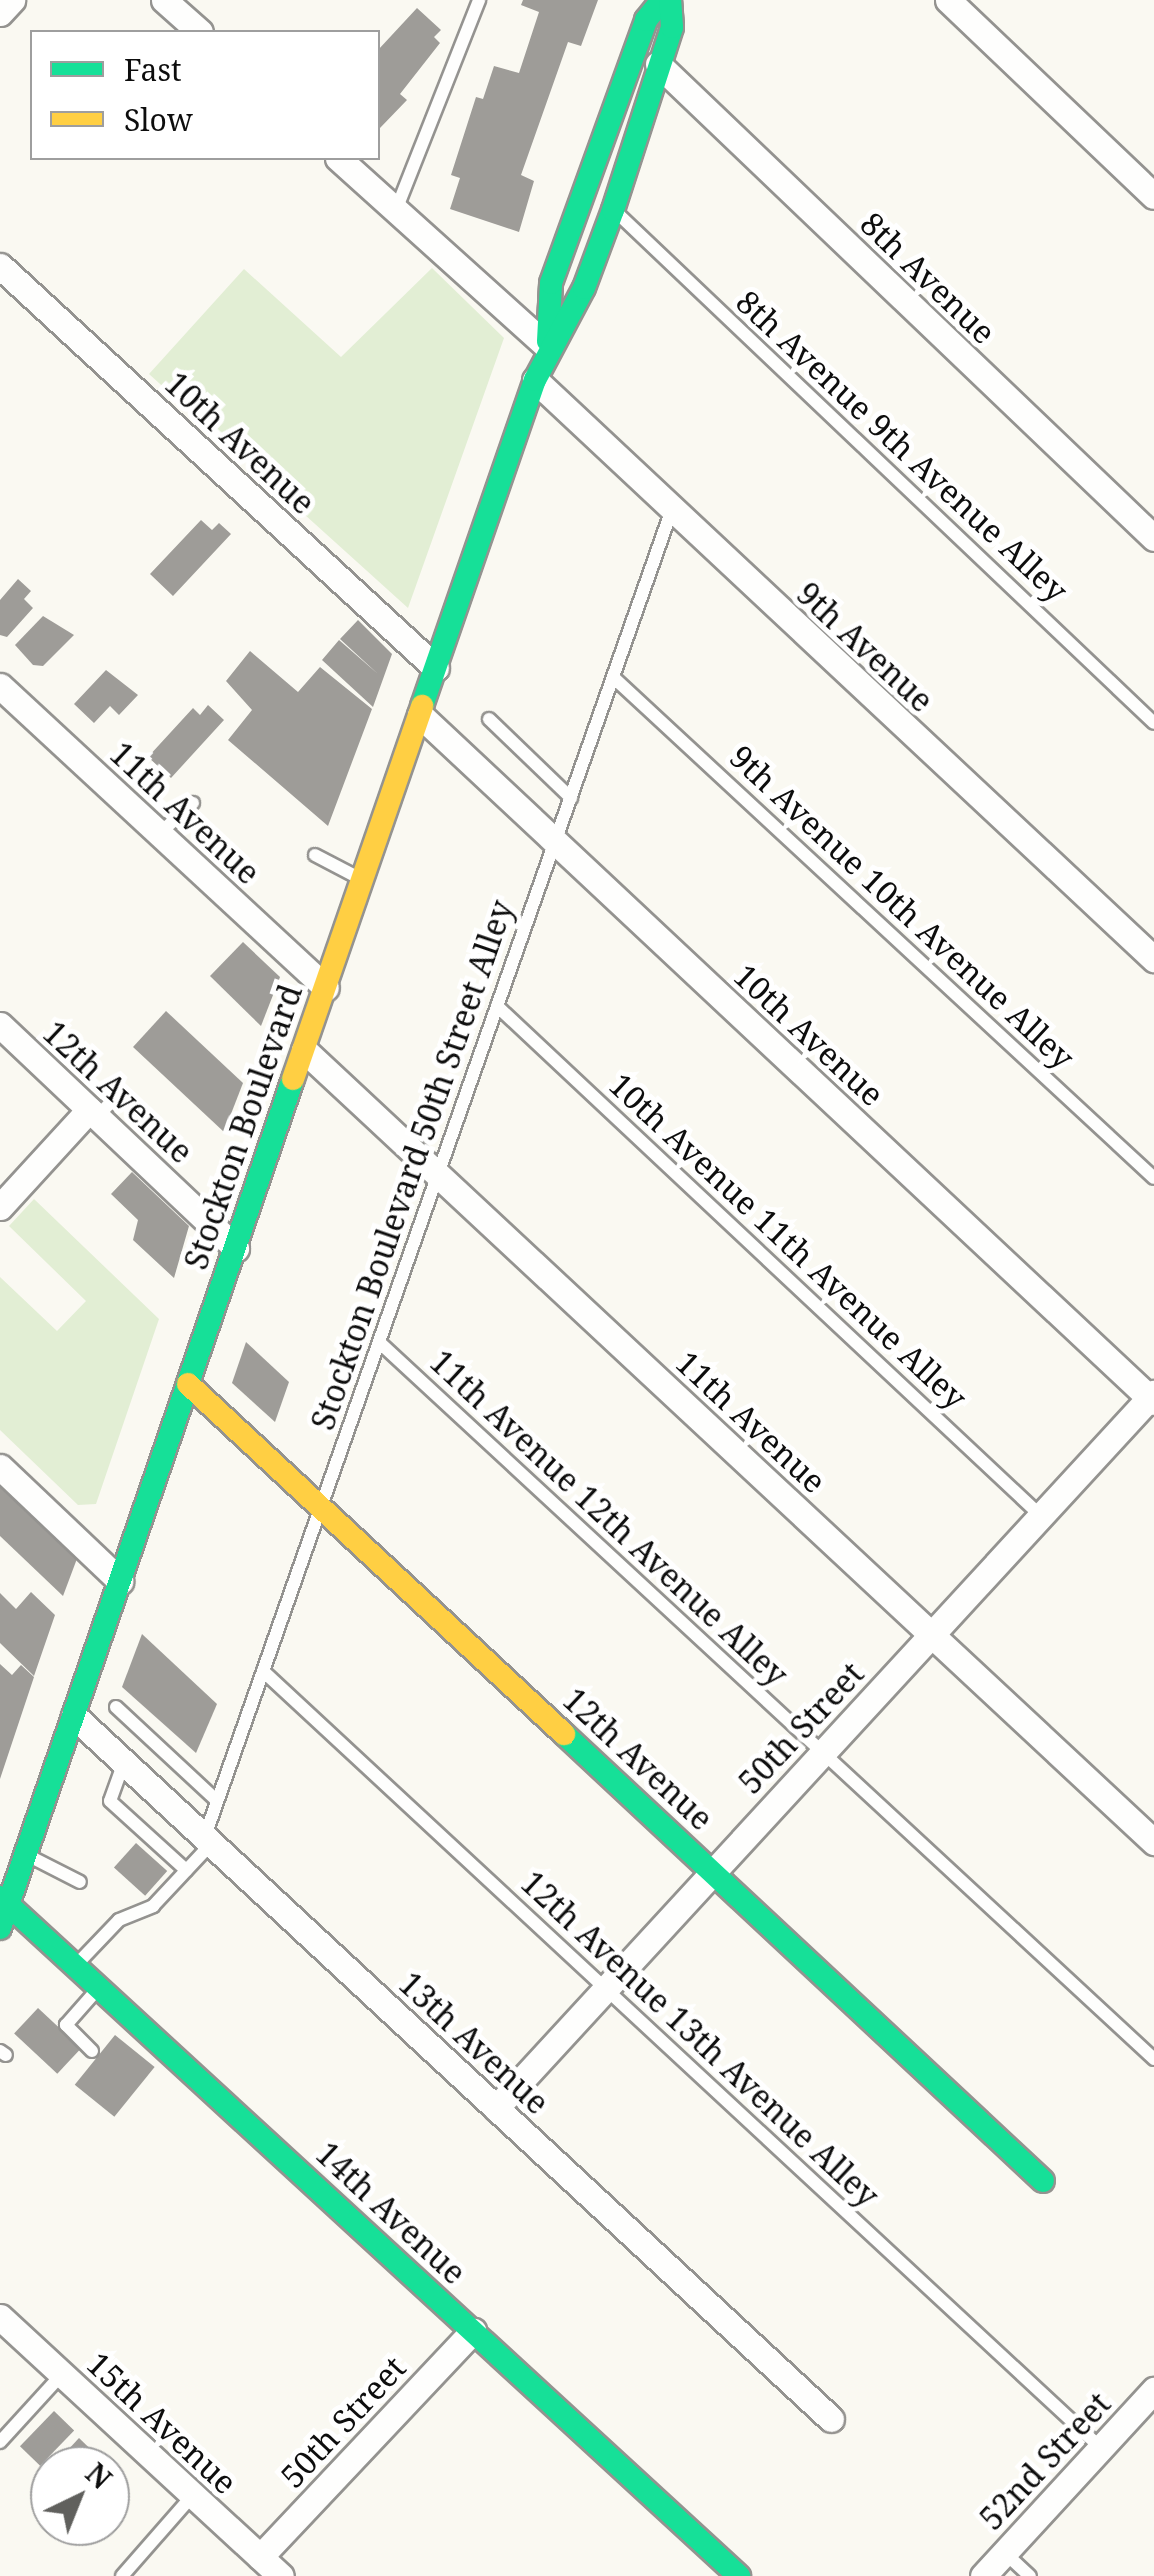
<!DOCTYPE html>
<html>
<head>
<meta charset="utf-8">
<style>
  body { margin:0 }
  #map { position:relative; width:1154px; height:2576px; overflow:hidden; background:#faf9f2; font-family:"Noto Serif",serif }
  div>[style] { position:absolute }
  .green>* { inset:0; background:#e2eed4 }
  .building>* { inset:0; background:#9e9c98; transform-origin:0 0 }
  .roads { filter:drop-shadow(2px 0 #949390) drop-shadow(-2px 0 #949390) drop-shadow(0 2px #949390) drop-shadow(0 -2px #949390) }
  .lane>* { height:12px; margin:-6px; padding:0 6px; transform-origin:6px; border-radius:6px; background:#fefefd }
  .street>* { height:25px; margin:-12.5px; padding:0 12.5px; transform-origin:12.5px; border-radius:12.5px; background:#fefefd }
  .fast>* { height:22px; margin:-11px; padding:0 11px; transform-origin:11px; border-radius:11px; background:#16e098 }
  .slow>* { height:22px; margin:-11px; padding:0 11px; transform-origin:11px; border-radius:11px; background:#ffcf43 }
  span { translate:-50% -50%; white-space:nowrap; text-align:center; line-height:1.15; -webkit-text-stroke:10px #fff; paint-order:stroke }
  .street-label { font-size:32px; color:#0d0d0d }
  .legend { position:absolute; left:30px; top:30px; width:350px; height:130px; box-sizing:border-box; background:#fff; border:2px solid #9e9e9e; margin:0; padding:12px 18px; list-style:none; font-size:30px; color:#0d0d0d }
  .legend li { display:flex; align-items:center; gap:20px; height:50px }
  .legend b { width:50px; border:2px solid #9e9e9e }
  .north { position:absolute; left:30px; top:2446px; width:100px; height:100px; box-sizing:border-box; background:#fff; border:2px solid #9e9e9e; border-radius:50%; rotate:43deg; font-size:28px; font-weight:700; line-height:40px; text-align:center; color:#0d0d0d }
  .north::after { content:''; display:block; margin:auto; width:35px; height:45px; background:#60605d; clip-path:polygon(50% 0,100% 100%,50% 72%,0 100%) }
</style>
</head>
<body>
<div id="map">
  <div class="green">
    <i style="clip-path:polygon(432px 268px,504px 338px,408px 608px,149px 374px,244px 269px,341px 357px)"></i>
    <i style="clip-path:polygon(34px 1199px,159px 1319px,96px 1504px,78px 1505px,0 1430px,0 1277px,57px 1331px,86px 1301px,9px 1226px)"></i>
  </div>
  <div class="building">
    <i style="clip-path:polygon(523px 0,598px 0,581px 46px,568px 42px,521px 175px,534px 181px,519px 232px,450px 209px,460px 178px,451px 175px,476px 97px,483px 99px,494px 66px,519px 73px,539px 12px,521px 5px)"></i>
    <i style="clip-path:polygon(417px 8px,441px 30px,434px 37px,440px 43px,400px 94px,407px 100px,380px 128px,378px 50px)"></i>
    <i style="clip-path:polygon(201px 520px,212px 530px,219px 523px,231px 534px,173px 596px,150px 574px)"></i>
    <i style="clip-path:polygon(18px 579px,31px 591px,24px 599px,33px 608px,7px 637px,0 635px,0 600px)"></i>
    <i style="clip-path:polygon(43px 616px,74px 635px,43px 666px,33px 665px,15px 645px)"></i>
    <i style="clip-path:polygon(358px 620px,392px 654px,373px 707px,322px 660px,339px 640px,378px 674px,340px 639px)"></i>
    <i style="clip-path:polygon(250px 651px,298px 692px,320px 667px,372px 709px,328px 826px,228px 740px,252px 710px,226px 681px)"></i>
    <i style="clip-path:polygon(106px 670px,138px 695px,119px 715px,110px 706px,94px 723px,74px 704px)"></i>
    <i style="clip-path:polygon(208px 705px,224px 720px,171px 778px,148px 757px,193px 708px,200px 715px)"></i>
    <i style="clip-path:polygon(243px 942px,280px 977px,261px 1026px,210px 976px)"></i>
    <i style="clip-path:polygon(166px 1011px,243px 1083px,224px 1132px,133px 1047px)"></i>
    <i style="clip-path:polygon(132px 1172px,189px 1226px,174px 1278px,133px 1240px,138px 1220px,111px 1194px)"></i>
    <i style="clip-path:polygon(246px 1342px,289px 1382px,275px 1422px,232px 1383px)"></i>
    <i style="clip-path:polygon(0 1483px,78px 1556px,63px 1596px,0 1536px)"></i>
    <i style="clip-path:polygon(31px 1592px,55px 1615px,34px 1676px,0 1643px,0 1593px,16px 1609px)"></i>
    <i style="clip-path:polygon(142px 1634px,217px 1704px,196px 1753px,122px 1687px)"></i>
    <i style="clip-path:polygon(0 1664px,12px 1675px,21px 1665px,34px 1677px,0 1779px)"></i>
    <i style="left:136px;top:1843px;width:42px;height:33px;rotate:42deg"></i>
    <i style="left:38px;top:2008px;width:59px;height:35px;rotate:43deg"></i>
    <i style="left:115px;top:2035px;width:51px;height:64px;rotate:39deg"></i>
    <i style="left:54px;top:2411px;width:28px;height:49px;rotate:44deg"></i>
    <i style="clip-path:polygon(79px 2438px,108px 2466px,53px 2466px)"></i>
    <i style="clip-path:polygon(110px 2468px,128px 2484px,110px 2503px)"></i>
  </div>
  <div class="roads">
    <div class="lane">
      <i style="left:396px;top:210px;width:226px;rotate:-68.4deg"></i>
      <i style="left:615px;top:211px;width:743px;rotate:43.53deg"></i>
      <i style="left:613px;top:677px;width:737px;rotate:42.8deg"></i>
      <i style="left:489px;top:719px;width:114px;rotate:43.9deg"></i>
      <i style="left:159px;top:834px;width:46px;rotate:-42.4deg"></i>
      <i style="left:315px;top:855px;width:52px;rotate:27.6deg"></i>
      <i style="left:497px;top:1006px;width:746px;rotate:43.15deg"></i>
      <i style="left:97px;top:1117px;width:23px;rotate:-47deg"></i>
      <i style="left:379px;top:1342px;width:1056px;rotate:42.77deg"></i>
      <i style="left:263px;top:1671px;width:1143px;rotate:42.84deg"></i>
      <i style="left:116px;top:1707px;width:138px;rotate:42.9deg"></i>
      <i style="left:124px;top:1762px;width:41px;rotate:109.7deg"></i>
      <i style="left:110px;top:1801px;width:103px;rotate:42.2deg"></i>
      <i style="left:205px;top:1836px;width:1404px;rotate:-70.61deg"></i>
      <i style="left:29px;top:1856px;width:57px;rotate:27deg"></i>
      <i style="left:78px;top:1963px;width:59px;rotate:-46.4deg"></i>
      <i style="left:119px;top:1920px;width:37px;rotate:-22deg"></i>
      <i style="left:153px;top:1906px;width:86px;rotate:-46.9deg"></i>
      <i style="left:0;top:2051px;width:7px;rotate:34deg"></i>
      <i style="left:92px;top:2051px;width:37px;rotate:-135deg"></i>
      <i style="left:66px;top:2025px;width:45px;rotate:-48.6deg"></i>
      <i style="left:0;top:2442px;width:92px;rotate:-47.6deg"></i>
      <i style="left:1005px;top:2553px;width:34px;rotate:43deg"></i>
      <i style="left:122px;top:2576px;width:108px;rotate:-48.8deg"></i>
    </div>
    <div class="street">
      <i style="left:164px;top:0;width:48px;rotate:41.6deg"></i>
      <i style="left:948px;top:0;width:284px;rotate:43.6deg"></i>
      <i style="left:0;top:13px;width:18px;rotate:-47deg"></i>
      <i style="left:658px;top:64px;width:686px;rotate:43.7deg"></i>
      <i style="left:338px;top:158px;width:283px;rotate:42deg"></i>
      <i style="left:0;top:266px;width:593px;rotate:42.68deg"></i>
      <i style="left:535px;top:380px;width:848px;rotate:43.09deg"></i>
      <i style="left:0;top:686px;width:444px;rotate:42.8deg"></i>
      <i style="left:420px;top:715px;width:1005px;rotate:43.11deg"></i>
      <i style="left:0;top:1025px;width:325px;rotate:43.4deg"></i>
      <i style="left:304px;top:1050px;width:1162px;rotate:42.98deg"></i>
      <i style="left:0;top:1207px;width:132px;rotate:-47.5deg"></i>
      <i style="left:0;top:1467px;width:166px;rotate:43.5deg"></i>
      <i style="left:74px;top:1716px;width:1033px;rotate:42.88deg"></i>
      <i style="left:496px;top:2108px;width:972px;rotate:-47.38deg"></i>
      <i style="left:0;top:2317px;width:382px;rotate:42.7deg"></i>
      <i style="left:260px;top:2557px;width:311px;rotate:-46.7deg"></i>
      <i style="left:983px;top:2576px;width:253px;rotate:-47.4deg"></i>
    </div>
    <div class="fast">
      <i style="left:548px;top:341px;width:58px;rotate:-87deg"></i>
      <i style="left:551px;top:283px;width:280px;rotate:-70.1deg"></i>
      <i style="left:646px;top:20px;width:26px;rotate:-51deg"></i>
      <i style="left:422px;top:706px;width:345px;rotate:-70.9deg"></i>
      <i style="left:535px;top:380px;width:104px;rotate:-62deg"></i>
      <i style="left:584px;top:288px;width:83px;rotate:-69.6deg"></i>
      <i style="left:613px;top:210px;width:192px;rotate:-72.1deg"></i>
      <i style="left:672px;top:27px;width:27px;rotate:-94deg"></i>
      <i style="left:564px;top:1734px;width:655px;rotate:43.02deg"></i>
      <i style="left:0;top:1897px;width:1004px;rotate:42.58deg"></i>
      <i style="left:0;top:1928px;width:898px;rotate:-70.96deg"></i>
    </div>
    <div class="slow">
      <i style="left:293px;top:1079px;width:395px;rotate:-70.9deg"></i>
      <i style="left:188px;top:1384px;width:514px;rotate:42.95deg"></i>
    </div>
  </div>
  <div class="street-label">
    <span style="left:928px;top:278px;rotate:44deg">8th Avenue</span>
    <span style="left:240px;top:443px;rotate:43deg">10th Avenue</span>
    <span style="left:902px;top:446px;rotate:43deg">8th Avenue 9th Avenue Alley</span>
    <span style="left:865px;top:647px;rotate:43deg">9th Avenue</span>
    <span style="left:185px;top:813px;rotate:43deg">11th Avenue</span>
    <span style="left:902px;top:907px;rotate:43deg">9th Avenue 10th Avenue Alley</span>
    <span style="left:809px;top:1035px;rotate:43deg">10th Avenue</span>
    <span style="left:118px;top:1092px;rotate:43deg">12th Avenue</span>
    <span style="left:243px;top:1127px;rotate:-71deg">Stockton Boulevard</span>
    <span style="left:412px;top:1165px;rotate:-71deg">Stockton Boulevard 50th Street Alley</span>
    <span style="left:788px;top:1241px;rotate:43deg">10th Avenue 11th Avenue Alley</span>
    <span style="left:751px;top:1422px;rotate:43deg">11th Avenue</span>
    <span style="left:609px;top:1518px;rotate:43deg">11th Avenue 12th Avenue Alley</span>
    <span style="left:801px;top:1728px;rotate:-47deg">50th Street</span>
    <span style="left:638px;top:1759px;rotate:43deg">12th Avenue</span>
    <span style="left:700px;top:2039px;rotate:43deg">12th Avenue 13th Avenue Alley</span>
    <span style="left:474px;top:2043px;rotate:43deg">13th Avenue</span>
    <span style="left:391px;top:2213px;rotate:43deg">14th Avenue</span>
    <span style="left:343px;top:2422px;rotate:-47deg">50th Street</span>
    <span style="left:162px;top:2423px;rotate:43deg">15th Avenue</span>
    <span style="left:1045px;top:2461px;rotate:-47deg">52nd Street</span>
  </div>
  <ul class="legend">
  <li><b style="height:12px;background:#16e098"></b>Fast</li>
  <li><b style="height:12px;background:#ffcf43"></b>Slow</li>
  </ul>
  <div class="north">N</div>
</div>
</body>
</html>
